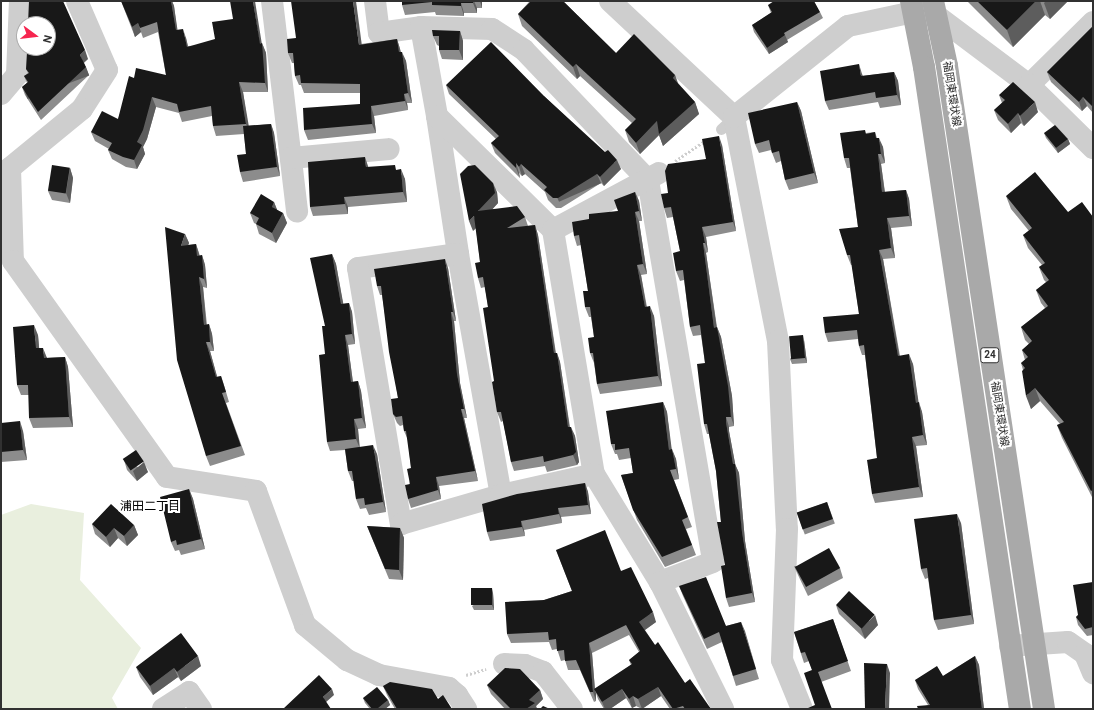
<!DOCTYPE html>
<html>
<head>
<meta charset="utf-8">
<style>
  body { margin:0 }
  #map { position:relative; width:1094px; height:710px; overflow:hidden; background:#fff; font-family:Roboto,"Noto Sans JP",sans-serif }
  div>[style] { position:absolute }
  .green>* { inset:0; background:#e9efde }
  .path>* { height:2.5px; margin-top:-1.25px; transform-origin:0; background:repeating-linear-gradient(90deg,#cecece 0 2px,transparent 0 4px) }
  .service>* { height:11px; margin:-5.5px; padding:0 5.5px; transform-origin:5.5px; border-radius:5.5px; background:#cecece }
  .minor>* { height:22px; margin:-11px; padding:0 11px; transform-origin:11px; border-radius:11px; background:#cecece }
  .primary>* { height:22px; margin:-11px; padding:0 11px; transform-origin:11px; border-radius:11px; background:#a9a9a9 }
  .wall>* { inset:0; background:#8c8c8c; transform-origin:0 0 }
  .shaded-wall>* { inset:0; background:#5d5d5d; transform-origin:0 0 }
  .building>* { inset:0; background:#181818; transform-origin:0 0 }
  span { translate:-50% -50%; white-space:nowrap; text-align:center; line-height:1.15; -webkit-text-stroke:4px #fff; paint-order:stroke }
  .shield-label span { padding:1px 3px; background:#fff; border:1px solid; border-radius:3px; -webkit-text-stroke-width:0 }
  .shield-label { font-size:10px; color:#313131; font-weight:700 }
  .street-label { font-size:11px; color:#313131 }
  .neighbourhood-label { font-size:12px; color:#000 }
  .frame { position:absolute; inset:0; border:2px solid #313131; pointer-events:none }
  .north { position:absolute; left:16px; top:16px; width:40px; height:40px; box-sizing:border-box; background:#fff; border:1px solid #adadad; border-radius:50%; rotate:105deg; font-size:11px; font-weight:700; line-height:16px; text-align:center; color:#313131 }
  .north::after { content:''; display:block; margin:auto; width:14px; height:18px; background:#f6254f; clip-path:polygon(50% 0,100% 100%,50% 72%,0 100%) }
</style>
</head>
<body>
<div id="map">
  <div class="green">
    <i style="clip-path:polygon(31px 504px,84px 513px,80px 580px,141px 648px,112px 698px,118px 709px,1px 709px,1px 515px)"></i>
  </div>
  <div class="path">
    <i style="left:675px;top:161px;width:37px;rotate:-34deg"></i>
    <i style="left:466px;top:675px;width:21px;rotate:-17deg"></i>
  </div>
  <div class="service">
    <i style="left:721px;top:129px;width:18px;rotate:-43deg"></i>
  </div>
  <div class="minor">
    <i style="left:77px;top:1px;width:75px;rotate:66.5deg"></i>
    <i style="left:107px;top:70px;width:46px;rotate:122.7deg"></i>
    <i style="left:82px;top:109px;width:93px;rotate:140.7deg"></i>
    <i style="left:10px;top:168px;width:93px;rotate:88.2deg"></i>
    <i style="left:13px;top:261px;width:265px;rotate:54.5deg"></i>
    <i style="left:167px;top:477px;width:90px;rotate:8.9deg"></i>
    <i style="left:256px;top:491px;width:143px;rotate:69.9deg"></i>
    <i style="left:305px;top:625px;width:55px;rotate:39.8deg"></i>
    <i style="left:347px;top:660px;width:35px;rotate:25deg"></i>
    <i style="left:379px;top:675px;width:71px;rotate:10.5deg"></i>
    <i style="left:449px;top:688px;width:11px;rotate:41deg"></i>
    <i style="left:457px;top:695px;width:17px;rotate:57deg"></i>
    <i style="left:272px;top:1px;width:212px;rotate:83.2deg"></i>
    <i style="left:375px;top:1px;width:32px;rotate:83deg"></i>
    <i style="left:379px;top:33px;width:42px;rotate:-8.1deg"></i>
    <i style="left:421px;top:27px;width:71px;rotate:1.6deg"></i>
    <i style="left:492px;top:29px;width:38px;rotate:33deg"></i>
    <i style="left:524px;top:50px;width:180px;rotate:46.4deg"></i>
    <i style="left:648px;top:180px;width:387px;rotate:80.3deg"></i>
    <i style="left:713px;top:562px;width:57px;rotate:159.3deg"></i>
    <i style="left:610px;top:1px;width:170px;rotate:43.1deg"></i>
    <i style="left:734px;top:117px;width:228px;rotate:78.9deg"></i>
    <i style="left:778px;top:341px;width:188px;rotate:87.3deg"></i>
    <i style="left:787px;top:529px;width:131px;rotate:92.2deg"></i>
    <i style="left:782px;top:660px;width:53px;rotate:67.8deg"></i>
    <i style="left:421px;top:27px;width:90px;rotate:79.8deg"></i>
    <i style="left:437px;top:116px;width:140px;rotate:81.3deg"></i>
    <i style="left:458px;top:254px;width:245px;rotate:79.9deg"></i>
    <i style="left:1029px;top:85px;width:90px;rotate:-44.5deg"></i>
    <i style="left:1px;top:94px;width:25px;rotate:-50deg"></i>
    <i style="left:17px;top:75px;width:74px;rotate:-87.7deg"></i>
    <i style="left:437px;top:116px;width:163px;rotate:44.5deg"></i>
    <i style="left:553px;top:230px;width:247px;rotate:80.5deg"></i>
    <i style="left:594px;top:474px;width:127px;rotate:58.6deg"></i>
    <i style="left:660px;top:582px;width:142px;rotate:63.6deg"></i>
    <i style="left:734px;top:117px;width:146px;rotate:-38.6deg"></i>
    <i style="left:848px;top:26px;width:67px;rotate:-12deg"></i>
    <i style="left:914px;top:12px;width:23px;rotate:10deg"></i>
    <i style="left:937px;top:16px;width:115px;rotate:36.9deg"></i>
    <i style="left:1029px;top:85px;width:90px;rotate:44.5deg"></i>
    <i style="left:291px;top:158px;width:98px;rotate:-5.2deg"></i>
    <i style="left:553px;top:230px;width:120px;rotate:-28.3deg"></i>
    <i style="left:458px;top:254px;width:101px;rotate:172deg"></i>
    <i style="left:358px;top:268px;width:260px;rotate:80.5deg"></i>
    <i style="left:401px;top:524px;width:104px;rotate:-16.2deg"></i>
    <i style="left:501px;top:495px;width:95px;rotate:-12.7deg"></i>
    <i style="left:1010px;top:646px;width:58px;rotate:-3.9deg"></i>
    <i style="left:1068px;top:642px;width:21px;rotate:35deg"></i>
    <i style="left:1085px;top:654px;width:21px;rotate:67deg"></i>
    <i style="left:504px;top:664px;width:21px;rotate:3deg"></i>
    <i style="left:525px;top:665px;width:19px;rotate:21deg"></i>
    <i style="left:543px;top:672px;width:47px;rotate:51.9deg"></i>
    <i style="left:163px;top:709px;width:31px;rotate:-33deg"></i>
    <i style="left:189px;top:692px;width:21px;rotate:55deg"></i>
  </div>
  <div class="primary">
    <i style="left:911px;top:1px;width:67px;rotate:78.9deg"></i>
    <i style="left:924px;top:67px;width:649px;rotate:81.5deg"></i>
    <i style="left:933px;top:1px;width:66px;rotate:77.8deg"></i>
    <i style="left:947px;top:66px;width:650px;rotate:81.42deg"></i>
  </div>
  <div class="wall">
    <i style="clip-path:polygon(121px 1px,172px 1px,174px 6px,177px 30px,186px 38px,188px 46px,262px 43px,266px 53px,268px 92px,243px 92px,248px 126px,271px 124px,274px 133px,280px 176px,243px 182px,240px 172px,246px 154px,244px 134px,216px 136px,213px 126px,212px 116px,182px 122px,179px 113px,156px 107px,147px 139px,143px 147px,145px 154px,137px 169px,126px 167px,112px 159px,108px 150px,109px 149px,95px 141px,91px 132px,118px 119px,134px 78px,166px 75px,158px 32px,143px 38px,141px 32px,135px 37px)"></i>
    <i style="clip-path:polygon(402px 1px,482px 1px,482px 8px,477px 8px,477px 13px,464px 13px,464px 16px,436px 15px,435px 12px,405px 15px,402px 5px)"></i>
    <i style="clip-path:polygon(529px 1px,563px 1px,616px 53px,675px 75px,678px 83px,695px 102px,699px 114px,663px 146px,659px 135px,640px 154px,629px 142px,625px 130px,632px 123px,580px 76px,577px 79px,522px 26px,518px 14px,529px 2px)"></i>
    <i style="clip-path:polygon(967px 1px,1068px 1px,1050px 19px,1045px 15px,1013px 47px)"></i>
    <i style="clip-path:polygon(768px 5px,820px 12px,823px 18px,787px 40px,788px 42px,769px 54px,754px 32px,752px 25px,771px 13px)"></i>
    <i style="clip-path:polygon(1093px 26px,1093px 113px,1087px 106px,1082px 111px,1051px 82px,1047px 72px)"></i>
    <i style="clip-path:polygon(460px 31px,463px 41px,463px 60px,442px 59px,439px 50px,439px 46px,437px 45px,433px 36px)"></i>
    <i style="clip-path:polygon(296px 38px,361px 44px,397px 39px,401px 52px,406px 61px,412px 103px,407px 103px,408px 110px,374px 116px,376px 133px,308px 140px,304px 130px,360px 104px,360px 93px,304px 93px,301px 85px,299px 85px,295px 76px,294px 63px,292px 63px,288px 53px)"></i>
    <i style="clip-path:polygon(88px 59px,84px 63px,89px 75px,41px 120px,25px 95px,22px 87px,27px 83px,24px 76px,28px 73px,26px 69px)"></i>
    <i style="clip-path:polygon(894px 72px,898px 81px,901px 105px,880px 108px,878px 102px,829px 110px,825px 101px,862px 74px,863px 76px)"></i>
    <i style="clip-path:polygon(446px 85px,544px 96px,621px 169px,604px 186px,601px 183px,561px 208px,556px 208px,548px 200px,545px 192px,525px 174px,522px 176px,519px 173px,520px 178px,495px 153px,491px 143px,496px 139px,449px 94px)"></i>
    <i style="clip-path:polygon(999px 95px,1038px 112px,1024px 126px,1021px 123px,1011px 133px,998px 120px,994px 110px,1002px 103px)"></i>
    <i style="clip-path:polygon(797px 102px,801px 111px,818px 183px,789px 190px,785px 180px,781px 161px,776px 163px,771px 150px,759px 153px,755px 144px)"></i>
    <i style="clip-path:polygon(875px 132px,877px 138px,883px 147px,885px 163px,881px 164px,885px 192px,906px 190px,909px 199px,912px 226px,891px 228px,895px 258px,883px 259px,900px 356px,913px 364px,918px 402px,922px 412px,927px 445px,916px 446px,923px 497px,875px 503px,872px 494px,877px 458px,865px 355px,862px 355px,859px 346px,858px 339px,828px 342px,825px 333px,859px 314px,852px 265px,851px 265px,847px 255px,858px 227px,850px 168px,847px 168px,844px 158px,866px 133px)"></i>
    <i style="clip-path:polygon(1044px 133px,1068px 139px,1070px 144px,1058px 153px,1046px 138px)"></i>
    <i style="clip-path:polygon(722px 145px,736px 231px,706px 237px,708px 252px,706px 253px,717px 327px,721px 337px,732px 396px,734px 426px,729px 427px,729px 431px,735px 464px,739px 473px,745px 541px,755px 602px,729px 607px,726px 598px,725px 565px,716px 471px,709px 434px,707px 434px,704px 424px,705px 363px,701px 335px,693px 336px,690px 327px,684px 280px,680px 281px,676px 271px,680px 251px,673px 217px,667px 218px,664px 208px,668px 193px)"></i>
    <i style="clip-path:polygon(368px 167px,397px 170px,405px 179px,407px 202px,348px 207px,348px 214px,313px 216px,310px 207px)"></i>
    <i style="clip-path:polygon(70px 168px,73px 178px,70px 203px,52px 200px,48px 191px)"></i>
    <i style="clip-path:polygon(497px 192px,498px 203px,492px 209px,525px 217px,528px 226px,535px 225px,538px 235px,556px 353px,557px 353px,560px 362px,570px 427px,575px 436px,579px 462px,577px 465px,547px 472px,545px 466px,514px 471px,511px 462px,503px 421px,501px 422px,497px 412px,488px 307px,485px 287px,481px 288px,478px 278px,480px 262px,476px 228px,473px 231px)"></i>
    <i style="clip-path:polygon(635px 192px,639px 201px,642px 221px,639px 221px,647px 274px,641px 275px,647px 307px,654px 316px,662px 386px,600px 394px,597px 384px,594px 363px,590px 353px,594px 337px,591px 317px,589px 317px,585px 307px,588px 291px,581px 245px,577px 246px,574px 236px,589px 219px,618px 211px)"></i>
    <i style="clip-path:polygon(1006px 196px,1068px 212px,1093px 217px,1093px 499px,1062px 438px,1057px 425px,1060px 424px,1040px 401px,1031px 409px,1023px 370px,1021px 363px,1025px 360px,1022px 350px,1029px 344px,1025px 340px,1021px 327px,1045px 308px,1041px 303px,1036px 290px,1046px 282px,1044px 280px,1039px 267px,1042px 265px,1028px 248px,1023px 235px,1029px 231px,1011px 209px)"></i>
    <i style="clip-path:polygon(274px 202px,277px 210px,283px 213px,287px 223px,276px 243px,259px 234px,256px 224px,254px 223px,250px 213px)"></i>
    <i style="clip-path:polygon(185px 234px,189px 243px,188px 245px,196px 244px,200px 256px,202px 255px,205px 265px,207px 288px,203px 287px,207px 325px,209px 324px,212px 334px,214px 351px,210px 351px,217px 377px,221px 376px,224px 385px,229px 402px,226px 403px,245px 455px,210px 466px,206px 456px)"></i>
    <i style="clip-path:polygon(332px 254px,336px 264px,343px 304px,349px 303px,352px 312px,355px 344px,348px 345px,353px 382px,358px 381px,361px 391px,366px 428px,358px 429px,359px 447px,377px 454px,386px 512px,369px 515px,366px 508px,360px 509px,356px 499px,354px 481px,352px 481px,348px 471px,345px 450px,330px 451px,327px 442px,325px 354px)"></i>
    <i style="clip-path:polygon(448px 268px,456px 321px,454px 321px,460px 383px,467px 418px,464px 418px,478px 481px,439px 486px,441px 499px,411px 508px,408px 499px,411px 468px,408px 440px,404px 431px,403px 425px,400px 426px,397px 423px,393px 414px,398px 398px,382px 295px,380px 295px,377px 286px)"></i>
    <i style="clip-path:polygon(38px 335px,39px 348px,47px 358px,65px 357px,68px 367px,73px 427px,33px 428px,29px 418px,29px 395px,21px 395px,17px 385px)"></i>
    <i style="clip-path:polygon(804px 340px,807px 363px,792px 364px,790px 359px)"></i>
    <i style="clip-path:polygon(663px 402px,667px 412px,671px 449px,676px 459px,679px 479px,674px 480px,692px 527px,686px 529px,696px 555px,665px 567px,637px 520px,621px 475px,633px 473px,631px 458px,619px 460px,617px 454px,615px 454px,611px 444px)"></i>
    <i style="clip-path:polygon(1px 423px,23px 431px,27px 460px,1px 462px)"></i>
    <i style="clip-path:polygon(124px 460px,148px 472px,137px 481px,127px 470px)"></i>
    <i style="clip-path:polygon(585px 483px,588px 492px,591px 514px,561px 517px,562px 523px,524px 530px,525px 536px,490px 541px,487px 532px)"></i>
    <i style="clip-path:polygon(189px 489px,193px 499px,205px 549px,181px 555px,179px 550px,175px 551px,171px 542px)"></i>
    <i style="left:827px;top:502px;width:23px;height:32px;rotate:70deg"></i>
    <i style="clip-path:polygon(961px 523px,974px 624px,938px 630px,934px 620px,928px 578px,925px 579px,921px 569px)"></i>
    <i style="clip-path:polygon(92px 524px,134px 525px,138px 535px,127px 546px,118px 538px,110px 547px,95px 534px)"></i>
    <i style="clip-path:polygon(367px 526px,400px 528px,404px 538px,403px 580px,389px 579px)"></i>
    <i style="clip-path:polygon(evenodd,556px 550px,621px 571px,656px 622px,645px 630px,655px 645px,685px 683px,711px 709px,670px 709px,661px 696px,642px 709px,636px 706px,632px 708px,626px 698px,610px 709px,604px 709px,598px 699px,596px 693px,596px 701px,594px 702px,580px 670px,568px 670px,565px 660px,561px 661px,557px 649px,552px 650px,549px 642px,511px 643px,507px 634px,544px 600px,572px 591px,556px 550px,629px 635px,639px 652px,629px 660px,631px 665px,595px 689px,592px 653px,629px 635px)"></i>
    <i style="clip-path:polygon(794px 566px,840px 568px,843px 578px,808px 596px,798px 575px)"></i>
    <i style="clip-path:polygon(1093px 582px,1093px 635px,1087px 636px,1078px 625px,1076px 617px,1078px 615px)"></i>
    <i style="clip-path:polygon(679px 586px,726px 626px,741px 622px,759px 679px,736px 686px,722px 642px,707px 649px,683px 596px)"></i>
    <i style="clip-path:polygon(493px 593px,494px 610px,474px 610px,472px 606px)"></i>
    <i style="clip-path:polygon(836px 605px,878px 625px,865px 639px,839px 614px)"></i>
    <i style="clip-path:polygon(833px 619px,851px 671px,821px 682px,815px 705px,812px 670px,809px 661px,804px 663px,794px 632px)"></i>
    <i style="clip-path:polygon(975px 656px,979px 665px,984px 709px,918px 709px,928px 705px,918px 689px,915px 680px,943px 676px)"></i>
    <i style="clip-path:polygon(201px 666px,181px 681px,178px 677px,153px 695px,140px 677px,136px 667px)"></i>
    <i style="clip-path:polygon(487px 685px,540px 690px,543px 699px,536px 706px,537px 709px,505px 709px,491px 694px)"></i>
    <i style="clip-path:polygon(383px 686px,438px 699px,452px 709px,395px 709px,387px 695px)"></i>
    <i style="clip-path:polygon(363px 698px,388px 700px,390px 705px,385px 709px,370px 709px,365px 703px)"></i>
  </div>
  <div class="shaded-wall">
    <i style="clip-path:polygon(171px 1px,172px 1px,174px 6px,179px 40px,176px 30px)"></i>
    <i style="clip-path:polygon(253px 1px,255px 1px,263px 51px,262px 43px,266px 53px,268px 92px,265px 83px)"></i>
    <i style="clip-path:polygon(353px 1px,356px 1px,363px 54px,359px 45px)"></i>
    <i style="clip-path:polygon(473px 1px,474px 1px,477px 8px,477px 13px,473px 3px)"></i>
    <i style="clip-path:polygon(480px 1px,482px 1px,482px 8px)"></i>
    <i style="clip-path:polygon(1036px 1px,1040px 1px,1045px 15px,1013px 47px,1007px 30px)"></i>
    <i style="clip-path:polygon(1046px 1px,1068px 1px,1050px 19px,1044px 3px)"></i>
    <i style="clip-path:polygon(461px 3px,464px 13px,464px 16px,461px 6px)"></i>
    <i style="clip-path:polygon(138px 23px,141px 32px,135px 37px,132px 27px)"></i>
    <i style="clip-path:polygon(183px 29px,186px 38px,190px 56px,187px 47px)"></i>
    <i style="clip-path:polygon(460px 31px,463px 41px,463px 60px,459px 50px)"></i>
    <i style="clip-path:polygon(785px 35px,788px 42px,769px 54px,767px 48px)"></i>
    <i style="clip-path:polygon(397px 39px,400px 49px,402px 62px,399px 52px)"></i>
    <i style="clip-path:polygon(85px 50px,88px 59px,83px 63px,80px 55px)"></i>
    <i style="clip-path:polygon(402px 52px,406px 61px,412px 103px,408px 93px)"></i>
    <i style="clip-path:polygon(576px 64px,580px 76px,577px 79px,573px 67px)"></i>
    <i style="clip-path:polygon(859px 64px,862px 74px,864px 86px,861px 76px)"></i>
    <i style="left:86px;top:67px;width:9px;height:66px;rotate:69deg"></i>
    <i style="clip-path:polygon(894px 72px,898px 81px,901px 105px,897px 95px)"></i>
    <i style="clip-path:polygon(675px 75px,679px 87px,673px 78px)"></i>
    <i style="clip-path:polygon(239px 82px,243px 92px,250px 133px,246px 124px)"></i>
    <i style="clip-path:polygon(404px 94px,407px 103px,408px 110px,405px 101px)"></i>
    <i style="clip-path:polygon(152px 97px,156px 107px,147px 139px,143px 147px,145px 154px,137px 169px,134px 160px,137px 142px)"></i>
    <i style="clip-path:polygon(1083px 97px,1087px 106px,1082px 111px,1079px 102px)"></i>
    <i style="clip-path:polygon(695px 102px,699px 114px,663px 146px,659px 135px,640px 154px,636px 143px,657px 121px)"></i>
    <i style="clip-path:polygon(797px 102px,801px 111px,818px 183px,814px 173px)"></i>
    <i style="clip-path:polygon(1035px 102px,1038px 112px,1024px 126px,1020px 116px)"></i>
    <i style="clip-path:polygon(371px 106px,374px 116px,376px 133px,372px 124px)"></i>
    <i style="clip-path:polygon(1018px 113px,1021px 123px,1011px 133px,1008px 124px)"></i>
    <i style="clip-path:polygon(271px 124px,274px 133px,280px 176px,277px 167px)"></i>
    <i style="clip-path:polygon(719px 136px,722px 145px,736px 231px,733px 222px)"></i>
    <i style="clip-path:polygon(879px 138px,883px 147px,885px 163px,881px 154px)"></i>
    <i style="clip-path:polygon(1068px 139px,1070px 144px,1058px 153px,1056px 148px)"></i>
    <i style="clip-path:polygon(878px 154px,881px 164px,886px 202px,882px 192px)"></i>
    <i style="clip-path:polygon(365px 157px,368px 166px,370px 177px,366px 167px)"></i>
    <i style="clip-path:polygon(617px 160px,621px 169px,604px 186px,600px 177px)"></i>
    <i style="clip-path:polygon(516px 163px,519px 173px,520px 178px,516px 168px)"></i>
    <i style="clip-path:polygon(521px 164px,525px 174px,522px 176px,519px 167px)"></i>
    <i style="clip-path:polygon(70px 168px,73px 178px,70px 203px,66px 193px)"></i>
    <i style="clip-path:polygon(401px 169px,405px 179px,407px 202px,403px 192px)"></i>
    <i style="left:597px;top:174px;width:10px;height:46px;rotate:66deg"></i>
    <i style="clip-path:polygon(493px 183px,497px 192px,498px 203px,482px 221px,478px 211px)"></i>
    <i style="clip-path:polygon(906px 190px,909px 199px,912px 226px,909px 216px)"></i>
    <i style="clip-path:polygon(635px 192px,639px 201px,642px 221px,639px 211px)"></i>
    <i style="clip-path:polygon(344px 197px,348px 207px,348px 214px,345px 204px)"></i>
    <i style="clip-path:polygon(274px 202px,278px 212px,272px 207px)"></i>
    <i style="clip-path:polygon(635px 212px,639px 221px,647px 274px,643px 264px)"></i>
    <i style="clip-path:polygon(283px 213px,287px 223px,276px 243px,272px 233px)"></i>
    <i style="clip-path:polygon(474px 216px,478px 226px,473px 231px,469px 221px)"></i>
    <i style="clip-path:polygon(887px 218px,891px 228px,895px 258px,891px 248px)"></i>
    <i style="clip-path:polygon(535px 225px,538px 235px,557px 363px,554px 353px)"></i>
    <i style="clip-path:polygon(702px 227px,706px 237px,708px 252px,705px 243px)"></i>
    <i style="clip-path:polygon(185px 234px,189px 243px,185px 255px,181px 246px)"></i>
    <i style="clip-path:polygon(703px 243px,706px 253px,718px 337px,714px 328px)"></i>
    <i style="clip-path:polygon(196px 244px,199px 254px,200px 265px,197px 256px)"></i>
    <i style="clip-path:polygon(879px 250px,883px 259px,901px 366px,898px 356px)"></i>
    <i style="clip-path:polygon(332px 254px,336px 264px,345px 313px,341px 304px)"></i>
    <i style="clip-path:polygon(202px 255px,205px 265px,207px 288px,204px 279px)"></i>
    <i style="clip-path:polygon(445px 259px,448px 268px,456px 321px,453px 312px)"></i>
    <i style="clip-path:polygon(637px 265px,641px 275px,648px 317px,645px 307px)"></i>
    <i style="clip-path:polygon(199px 277px,203px 287px,207px 334px,204px 325px)"></i>
    <i style="clip-path:polygon(349px 303px,352px 312px,355px 344px,352px 334px)"></i>
    <i style="clip-path:polygon(650px 306px,654px 316px,662px 386px,658px 376px)"></i>
    <i style="clip-path:polygon(451px 312px,454px 321px,460px 383px,467px 418px,464px 409px,457px 374px)"></i>
    <i style="clip-path:polygon(209px 324px,212px 334px,214px 351px,210px 342px)"></i>
    <i style="clip-path:polygon(34px 325px,38px 335px,40px 358px,36px 348px)"></i>
    <i style="clip-path:polygon(717px 327px,721px 337px,732px 396px,734px 426px,731px 417px)"></i>
    <i style="clip-path:polygon(345px 335px,348px 345px,354px 391px,351px 382px)"></i>
    <i style="clip-path:polygon(803px 335px,804px 340px,807px 363px,805px 358px)"></i>
    <i style="clip-path:polygon(206px 342px,210px 351px,220px 387px,216px 377px)"></i>
    <i style="clip-path:polygon(43px 348px,47px 358px,44px 358px)"></i>
    <i style="clip-path:polygon(557px 353px,560px 362px,571px 437px,568px 427px)"></i>
    <i style="clip-path:polygon(909px 354px,913px 364px,920px 412px,916px 403px)"></i>
    <i style="clip-path:polygon(65px 357px,68px 367px,73px 427px,69px 417px)"></i>
    <i style="clip-path:polygon(358px 381px,361px 391px,366px 428px,362px 418px)"></i>
    <i style="clip-path:polygon(1035px 388px,1040px 401px,1031px 409px,1026px 396px)"></i>
    <i style="clip-path:polygon(663px 402px,667px 412px,673px 459px,669px 450px)"></i>
    <i style="clip-path:polygon(919px 402px,922px 412px,927px 445px,923px 435px)"></i>
    <i style="clip-path:polygon(461px 409px,464px 418px,478px 481px,475px 471px)"></i>
    <i style="clip-path:polygon(726px 417px,729px 427px,729px 431px,736px 468px,735px 464px,739px 473px,745px 541px,755px 602px,752px 593px,742px 532px,733px 464px,726px 422px)"></i>
    <i style="clip-path:polygon(354px 419px,358px 429px,360px 449px,356px 439px)"></i>
    <i style="clip-path:polygon(20px 421px,23px 431px,27px 460px,23px 450px)"></i>
    <i style="clip-path:polygon(571px 427px,575px 436px,579px 462px,577px 465px,573px 455px)"></i>
    <i style="clip-path:polygon(912px 437px,916px 446px,923px 497px,919px 487px)"></i>
    <i style="clip-path:polygon(373px 445px,377px 454px,386px 512px,383px 502px)"></i>
    <i style="clip-path:polygon(672px 449px,676px 459px,679px 479px,676px 469px)"></i>
    <i style="clip-path:polygon(144px 462px,148px 472px,137px 481px,133px 471px)"></i>
    <i style="clip-path:polygon(436px 477px,439px 486px,441px 499px,438px 490px)"></i>
    <i style="clip-path:polygon(585px 483px,588px 492px,591px 514px,588px 505px)"></i>
    <i style="clip-path:polygon(189px 489px,193px 499px,205px 549px,201px 539px)"></i>
    <i style="clip-path:polygon(558px 508px,561px 517px,562px 523px,559px 514px)"></i>
    <i style="clip-path:polygon(957px 514px,961px 523px,974px 624px,971px 615px)"></i>
    <i style="clip-path:polygon(521px 521px,524px 530px,525px 536px,522px 527px)"></i>
    <i style="clip-path:polygon(134px 525px,138px 535px,127px 546px,124px 536px)"></i>
    <i style="clip-path:polygon(114px 528px,118px 538px,110px 547px,106px 537px)"></i>
    <i style="clip-path:polygon(400px 528px,404px 538px,403px 580px,399px 570px)"></i>
    <i style="clip-path:polygon(492px 588px,493px 593px,494px 610px,492px 605px)"></i>
    <i style="clip-path:polygon(653px 612px,656px 622px,642px 632px,639px 622px)"></i>
    <i style="clip-path:polygon(875px 615px,878px 625px,865px 639px,861px 629px)"></i>
    <i style="clip-path:polygon(741px 622px,745px 631px,759px 679px,756px 669px)"></i>
    <i style="clip-path:polygon(589px 643px,592px 653px,595px 691px,594px 689px,596px 693px,596px 701px,593px 692px)"></i>
    <i style="clip-path:polygon(198px 656px,201px 666px,181px 681px,177px 672px)"></i>
    <i style="clip-path:polygon(975px 656px,979px 665px,984px 709px,982px 709px)"></i>
    <i style="clip-path:polygon(887px 664px,890px 673px,889px 709px,885px 709px)"></i>
    <i style="clip-path:polygon(174px 668px,178px 677px,153px 695px,150px 686px)"></i>
    <i style="clip-path:polygon(658px 687px,661px 696px,642px 709px,638px 699px)"></i>
    <i style="clip-path:polygon(332px 689px,334px 695px,325px 703px,323px 697px)"></i>
    <i style="clip-path:polygon(622px 689px,626px 698px,610px 709px,605px 709px,602px 702px)"></i>
    <i style="clip-path:polygon(540px 690px,543px 699px,536px 706px,537px 709px,526px 709px,529px 700px)"></i>
    <i style="clip-path:polygon(633px 696px,636px 706px,632px 708px,629px 699px)"></i>
    <i style="clip-path:polygon(388px 700px,390px 705px,385px 709px,377px 709px)"></i>
  </div>
  <div class="building">
    <i style="clip-path:polygon(29px 1px,63px 1px,85px 50px,80px 55px,86px 67px,38px 112px,22px 87px,28px 82px,24px 76px,29px 73px,26px 69px,27px 52px,33px 48px,48px 48px,48px 24px,28px 24px)"></i>
    <i style="clip-path:polygon(121px 1px,171px 1px,176px 30px,183px 29px,187px 47px,215px 39px,212px 22px,233px 19px,230px 1px,253px 1px,260px 44px,262px 43px,265px 83px,239px 82px,246px 124px,213px 126px,211px 106px,179px 112px,177px 104px,152px 97px,143px 130px,137px 142px,142px 145px,134px 160px,123px 157px,108px 150px,112px 143px,91px 132px,102px 111px,118px 119px,129px 76px,134px 78px,136px 68px,166px 75px,157px 22px,140px 28px,138px 23px,132px 27px)"></i>
    <i style="clip-path:polygon(291px 1px,353px 1px,359px 45px,397px 39px,399px 52px,402px 52px,408px 93px,404px 94px,405px 101px,371px 106px,372px 124px,304px 130px,303px 108px,360px 104px,360px 84px,301px 83px,300px 75px,295px 76px,293px 53px,288px 53px,287px 39px,296px 38px)"></i>
    <i style="clip-path:polygon(402px 1px,473px 1px,473px 3px,461px 3px,461px 6px,432px 5px,432px 2px,402px 5px)"></i>
    <i style="clip-path:polygon(531px 1px,563px 1px,616px 53px,634px 34px,675px 75px,673px 78px,695px 102px,659px 134px,657px 121px,636px 143px,625px 130px,636px 119px,576px 64px,573px 67px,518px 14px)"></i>
    <i style="clip-path:polygon(774px 1px,814px 1px,820px 12px,784px 33px,785px 35px,767px 48px,752px 25px,772px 12px,768px 5px)"></i>
    <i style="clip-path:polygon(977px 1px,1036px 1px,1007px 30px)"></i>
    <i style="clip-path:polygon(1093px 26px,1093px 107px,1083px 97px,1079px 102px,1047px 72px)"></i>
    <i style="clip-path:polygon(432px 30px,460px 31px,459px 50px,439px 50px,439px 36px,433px 36px)"></i>
    <i style="clip-path:polygon(491px 42px,544px 96px,605px 152px,608px 150px,617px 160px,600px 177px,597px 174px,558px 198px,553px 198px,544px 190px,547px 187px,521px 164px,519px 167px,516px 163px,516px 168px,491px 143px,499px 136px,446px 85px)"></i>
    <i style="clip-path:polygon(859px 64px,861px 76px,894px 72px,897px 95px,876px 98px,875px 92px,825px 101px,820px 71px)"></i>
    <i style="clip-path:polygon(1013px 82px,1035px 102px,1020px 116px,1018px 113px,1008px 124px,994px 110px,1005px 100px,999px 95px)"></i>
    <i style="clip-path:polygon(797px 102px,814px 173px,785px 180px,779px 151px,772px 153px,769px 140px,755px 144px,748px 113px)"></i>
    <i style="clip-path:polygon(271px 124px,277px 167px,240px 172px,237px 155px,246px 154px,243px 126px)"></i>
    <i style="clip-path:polygon(1055px 125px,1068px 139px,1056px 148px,1044px 133px)"></i>
    <i style="clip-path:polygon(865px 130px,866px 134px,875px 132px,876px 138px,879px 138px,881px 154px,878px 154px,882px 192px,906px 190px,909px 216px,887px 218px,891px 248px,879px 250px,898px 356px,909px 354px,916px 403px,919px 402px,923px 435px,912px 437px,919px 487px,872px 494px,867px 460px,877px 458px,864px 345px,859px 346px,857px 330px,825px 333px,823px 317px,859px 314px,850px 255px,847px 255px,839px 229px,858px 227px,849px 158px,844px 158px,840px 133px)"></i>
    <i style="clip-path:polygon(719px 136px,733px 222px,702px 227px,705px 243px,703px 243px,714px 328px,717px 327px,728px 386px,731px 417px,726px 417px,726px 422px,733px 464px,735px 464px,742px 532px,752px 593px,726px 598px,721px 566px,725px 565px,717px 522px,721px 522px,716px 471px,707px 424px,704px 424px,697px 364px,705px 363px,700px 325px,690px 327px,683px 270px,676px 271px,673px 253px,680px 251px,671px 207px,664px 208px,661px 194px,668px 193px,665px 171px,668px 164px,706px 159px,702px 139px)"></i>
    <i style="clip-path:polygon(365px 157px,366px 167px,395px 165px,396px 170px,401px 169px,403px 192px,344px 197px,345px 204px,310px 207px,308px 162px)"></i>
    <i style="left:52px;top:165px;width:18px;height:26px;rotate:9deg"></i>
    <i style="clip-path:polygon(475px 165px,493px 183px,495px 193px,478px 211px,517px 206px,525px 217px,507px 228px,535px 225px,554px 353px,557px 353px,568px 427px,571px 427px,576px 452px,573px 455px,544px 462px,543px 456px,511px 462px,501px 412px,497px 412px,492px 382px,494px 381px,483px 308px,488px 307px,483px 277px,478px 278px,475px 263px,480px 262px,474px 216px,469px 221px,460px 174px,468px 166px)"></i>
    <i style="clip-path:polygon(1035px 172px,1068px 212px,1082px 202px,1093px 217px,1093px 490px,1091px 491px,1057px 425px,1064px 422px,1035px 388px,1026px 396px,1022px 371px,1025px 368px,1021px 363px,1028px 357px,1022px 350px,1032px 341px,1021px 327px,1048px 306px,1036px 290px,1049px 280px,1039px 267px,1045px 263px,1023px 235px,1032px 228px,1006px 196px)"></i>
    <i style="clip-path:polygon(635px 192px,639px 211px,635px 212px,643px 264px,637px 265px,645px 307px,650px 306px,658px 376px,597px 384px,593px 353px,590px 353px,588px 338px,594px 337px,590px 307px,585px 307px,583px 291px,588px 291px,579px 235px,574px 236px,572px 222px,589px 219px,589px 214px,618px 211px,614px 200px)"></i>
    <i style="clip-path:polygon(261px 194px,274px 202px,272px 207px,283px 213px,272px 233px,256px 224px,259px 218px,250px 213px)"></i>
    <i style="clip-path:polygon(165px 227px,185px 234px,181px 246px,196px 244px,197px 256px,202px 255px,204px 279px,199px 277px,204px 325px,209px 324px,210px 342px,206px 342px,216px 377px,221px 376px,226px 392px,222px 393px,241px 446px,206px 456px,177px 360px)"></i>
    <i style="clip-path:polygon(332px 254px,341px 304px,349px 303px,352px 334px,345px 335px,351px 382px,358px 381px,362px 418px,354px 419px,356px 439px,327px 442px,319px 355px,325px 354px,322px 326px,325px 326px,310px 258px)"></i>
    <i style="clip-path:polygon(445px 259px,453px 312px,451px 312px,457px 374px,464px 409px,461px 409px,475px 471px,436px 477px,438px 490px,408px 499px,405px 485px,410px 484px,407px 469px,411px 468px,406px 431px,404px 431px,402px 416px,396px 417px,393px 414px,391px 399px,398px 398px,389px 352px,381px 286px,377px 286px,374px 269px)"></i>
    <i style="clip-path:polygon(34px 325px,36px 348px,43px 348px,44px 358px,65px 357px,69px 417px,29px 418px,28px 385px,17px 385px,13px 327px)"></i>
    <i style="left:803px;top:335px;width:23px;height:14px;rotate:85deg"></i>
    <i style="clip-path:polygon(663px 402px,669px 450px,672px 449px,676px 469px,670px 470px,688px 517px,682px 520px,692px 545px,662px 557px,633px 510px,621px 475px,633px 473px,629px 448px,615px 450px,615px 444px,611px 444px,606px 411px)"></i>
    <i style="clip-path:polygon(20px 421px,23px 450px,1px 452px,1px 423px)"></i>
    <i style="clip-path:polygon(373px 445px,383px 502px,365px 505px,364px 498px,356px 499px,352px 471px,348px 471px,345px 449px)"></i>
    <i style="left:136px;top:450px;width:14px;height:16px;rotate:56deg"></i>
    <i style="clip-path:polygon(585px 483px,588px 505px,558px 508px,559px 514px,521px 521px,522px 527px,487px 532px,482px 504px,517px 494px)"></i>
    <i style="clip-path:polygon(189px 489px,201px 539px,177px 545px,176px 540px,171px 542px,160px 497px)"></i>
    <i style="left:827px;top:502px;width:18px;height:32px;rotate:71deg"></i>
    <i style="clip-path:polygon(111px 504px,134px 525px,124px 536px,114px 528px,106px 537px,92px 524px)"></i>
    <i style="clip-path:polygon(957px 514px,971px 615px,934px 620px,927px 568px,921px 569px,914px 519px)"></i>
    <i style="clip-path:polygon(367px 526px,400px 528px,399px 570px,385px 569px)"></i>
    <i style="clip-path:polygon(605px 530px,621px 571px,631px 567px,653px 612px,639px 622px,655px 645px,658px 642px,685px 683px,690px 679px,711px 709px,685px 709px,683px 706px,673px 709px,658px 687px,638px 699px,633px 696px,629px 699px,622px 689px,602px 702px,594px 689px,632px 664px,629px 660px,640px 651px,626px 625px,589px 643px,593px 692px,590px 692px,576px 660px,565px 661px,564px 650px,557px 651px,556px 639px,549px 640px,548px 632px,507px 634px,505px 602px,544px 600px,572px 591px,556px 550px)"></i>
    <i style="left:829px;top:548px;width:23px;height:39px;rotate:61deg"></i>
    <i style="clip-path:polygon(706px 577px,726px 626px,741px 622px,756px 669px,733px 676px,719px 632px,704px 639px,679px 586px)"></i>
    <i style="clip-path:polygon(1093px 582px,1093px 627px,1085px 629px,1076px 617px,1078px 615px,1073px 585px)"></i>
    <i style="left:492px;top:588px;width:17px;height:21px;rotate:90deg"></i>
    <i style="left:849px;top:591px;width:35px;height:19px;rotate:43deg"></i>
    <i style="clip-path:polygon(833px 619px,848px 661px,818px 672px,832px 709px,809px 709px,808px 708px,815px 705px,804px 673px,812px 670px,805px 652px,801px 653px,794px 632px)"></i>
    <i style="clip-path:polygon(181px 633px,198px 656px,177px 672px,174px 668px,150px 686px,136px 667px)"></i>
    <i style="clip-path:polygon(975px 656px,982px 709px,918px 709px,917px 706px,930px 705px,915px 680px,937px 666px,943px 676px)"></i>
    <i style="clip-path:polygon(864px 663px,887px 664px,885px 709px,865px 709px)"></i>
    <i style="clip-path:polygon(505px 668px,520px 669px,540px 690px,529px 700px,535px 703px,526px 709px,508px 709px,510px 708px,487px 685px)"></i>
    <i style="clip-path:polygon(319px 675px,332px 689px,323px 697px,331px 709px,283px 709px)"></i>
    <i style="clip-path:polygon(390px 682px,432px 689px,438px 699px,443px 695px,452px 709px,397px 709px,383px 686px)"></i>
    <i style="clip-path:polygon(377px 687px,388px 700px,377px 709px,372px 709px,363px 698px)"></i>
    <i style="clip-path:polygon(543px 706px,550px 709px,540px 709px)"></i>
  </div>
  <div class="shield-label">
    <span style="left:990px;top:355px">24</span>
  </div>
  <div class="street-label">
    <span style="left:951px;top:94px;rotate:81deg">福岡東環状線</span>
    <span style="left:999px;top:414px;rotate:81deg">福岡東環状線</span>
  </div>
  <div class="neighbourhood-label">
    <span style="left:150px;top:507px">浦田二丁目</span>
  </div>
  <div class="frame"></div>
  <div class="north">N</div>
</div>
</body>
</html>
